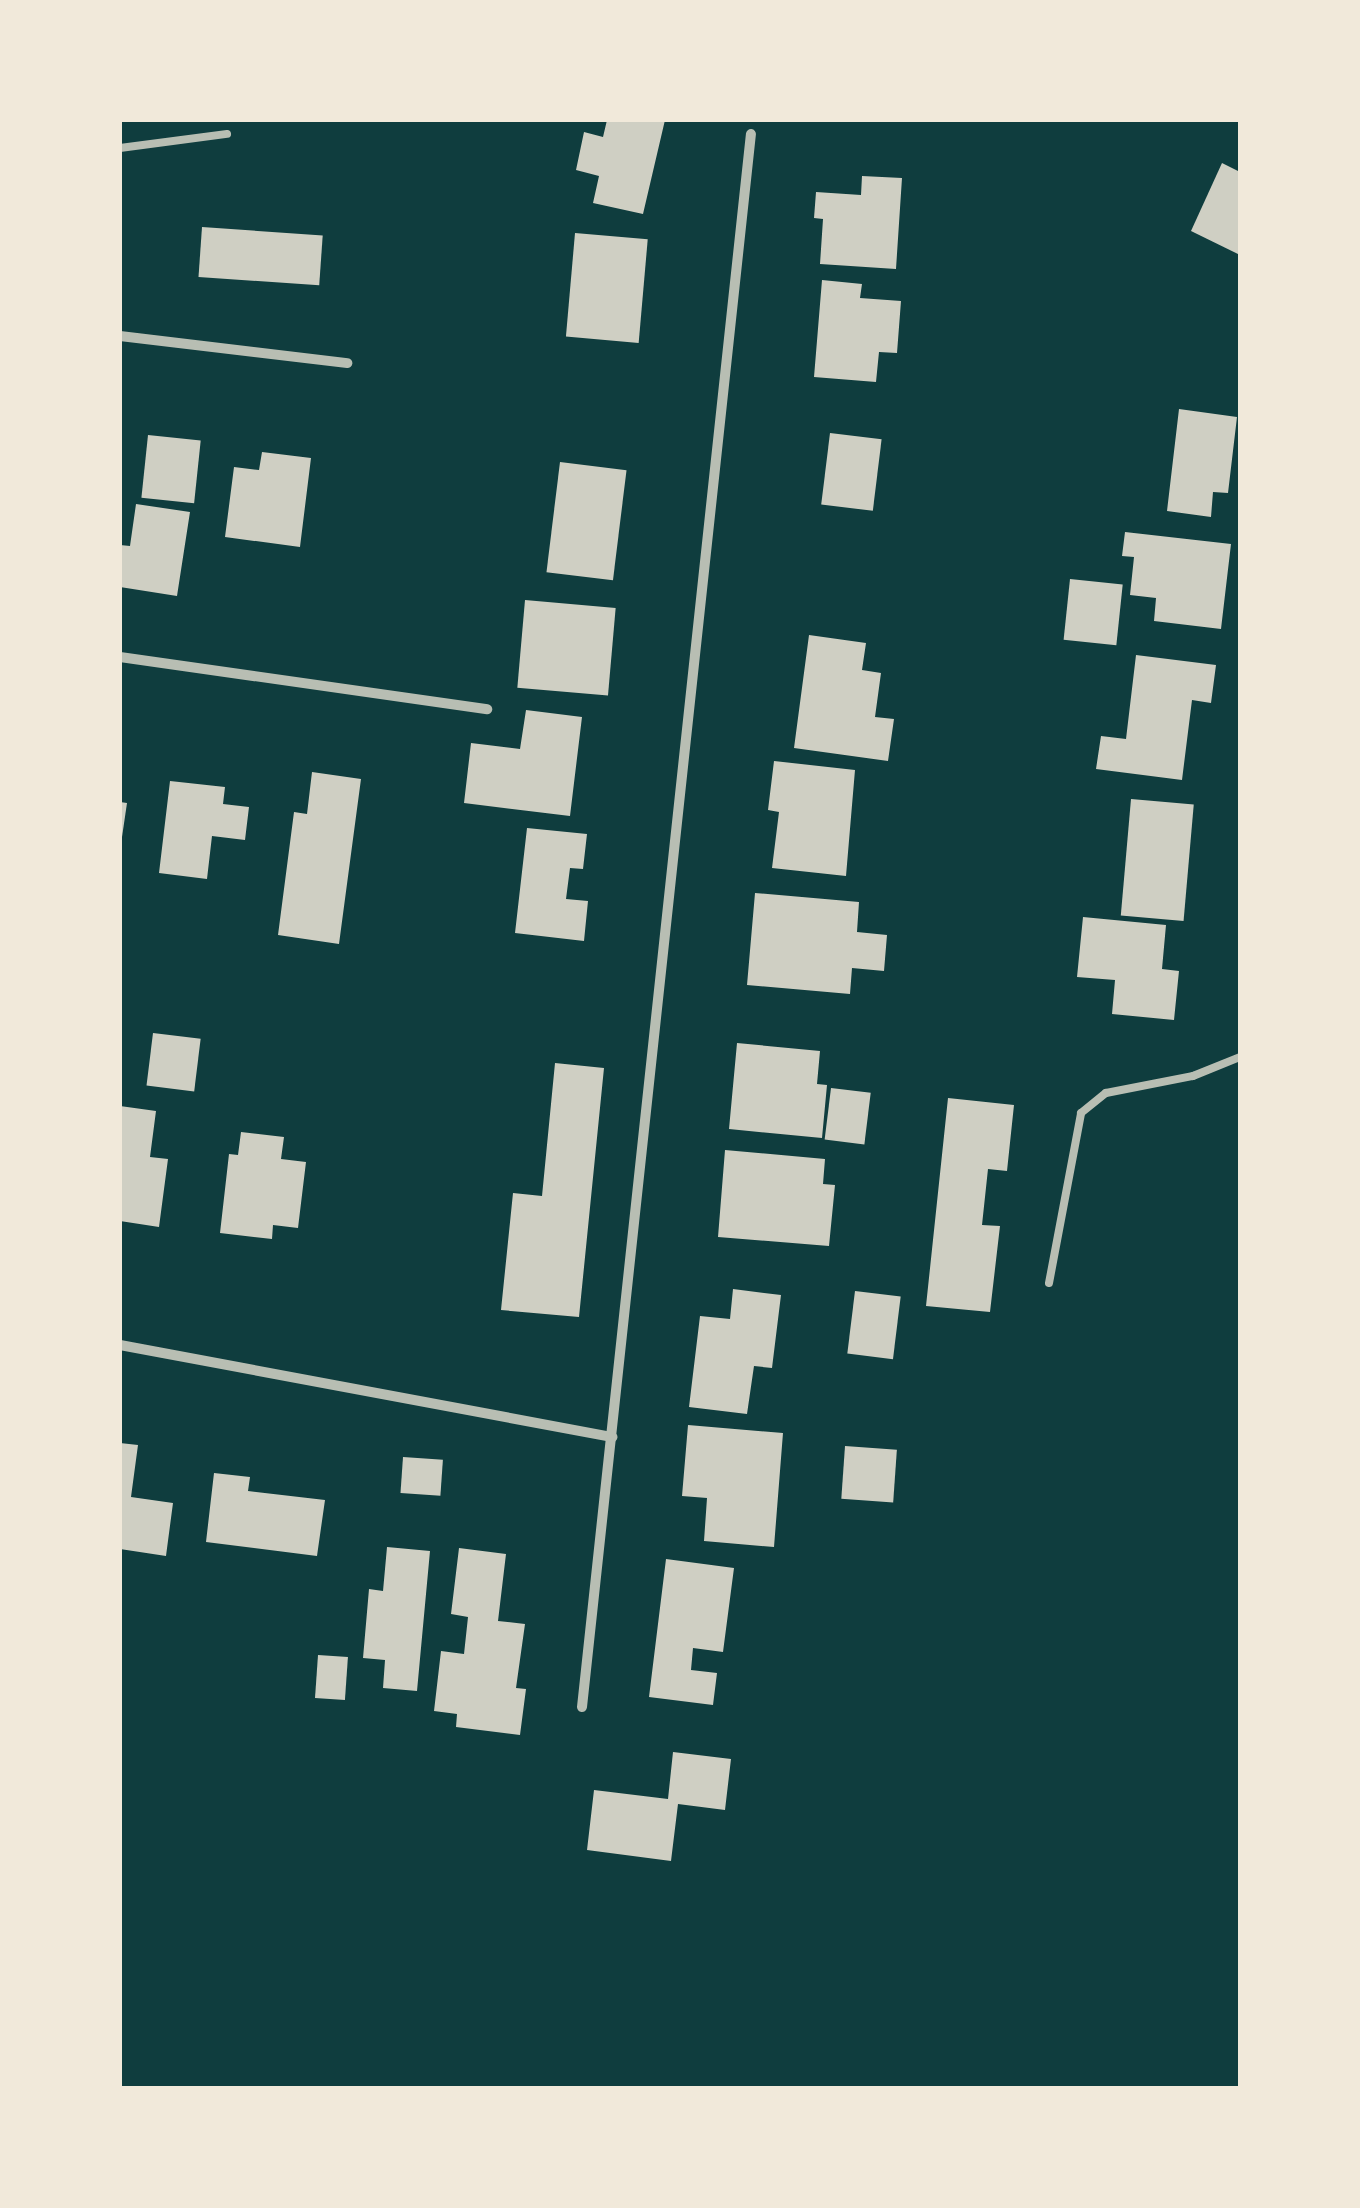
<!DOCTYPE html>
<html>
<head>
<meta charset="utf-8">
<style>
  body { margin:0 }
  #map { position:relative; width:1360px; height:2208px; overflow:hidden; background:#0f3d3e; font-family:"Public Sans",sans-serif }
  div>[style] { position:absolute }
  .building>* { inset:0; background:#cfcfc3; transform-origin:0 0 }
  .service>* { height:8px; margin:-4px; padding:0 4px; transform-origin:4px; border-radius:4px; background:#b8beb3 }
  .minor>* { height:10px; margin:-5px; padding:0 5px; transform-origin:5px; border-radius:5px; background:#b8beb3 }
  span { translate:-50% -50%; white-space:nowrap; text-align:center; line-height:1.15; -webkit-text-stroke:8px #f1e9da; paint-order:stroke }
  .frame { position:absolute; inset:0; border:122px solid #f1e9da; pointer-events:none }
</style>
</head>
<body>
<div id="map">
  <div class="building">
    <i style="clip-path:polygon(607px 120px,665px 120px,643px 214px,593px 203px,599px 176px,576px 170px,584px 132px,603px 137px)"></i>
    <i style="clip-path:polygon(1222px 163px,1240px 172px,1240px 255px,1191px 231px)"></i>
    <i style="clip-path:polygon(862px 176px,902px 178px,896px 269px,820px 264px,823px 219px,814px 218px,816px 192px,861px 195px)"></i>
    <i style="left:202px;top:227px;width:121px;height:50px;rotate:4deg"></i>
    <i style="left:575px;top:233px;width:73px;height:104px;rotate:5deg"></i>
    <i style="clip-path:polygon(822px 280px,862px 284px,860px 298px,901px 301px,897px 353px,879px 352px,876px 382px,814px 377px)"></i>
    <i style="clip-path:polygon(1179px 409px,1237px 417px,1228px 493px,1213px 492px,1211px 517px,1167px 511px)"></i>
    <i style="left:830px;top:433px;width:52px;height:72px;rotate:7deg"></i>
    <i style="left:148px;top:435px;width:53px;height:63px;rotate:6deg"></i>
    <i style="clip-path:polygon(262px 452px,311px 458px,300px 547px,225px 537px,234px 467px,259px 470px)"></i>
    <i style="left:560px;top:462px;width:67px;height:111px;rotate:7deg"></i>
    <i style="clip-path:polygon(136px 504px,190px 512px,177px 596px,120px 587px,120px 545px,130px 546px)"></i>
    <i style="clip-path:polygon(1125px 532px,1231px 544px,1221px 629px,1154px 621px,1156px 598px,1130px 595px,1134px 557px,1122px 556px)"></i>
    <i style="left:1070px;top:579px;width:53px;height:61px;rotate:6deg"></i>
    <i style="left:525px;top:600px;width:91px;height:88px;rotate:5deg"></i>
    <i style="clip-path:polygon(809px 635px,866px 643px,862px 670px,881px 673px,875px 717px,894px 719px,888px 761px,794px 748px)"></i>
    <i style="clip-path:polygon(1136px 655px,1216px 665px,1211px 703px,1192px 700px,1182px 780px,1096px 769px,1101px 736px,1126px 739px)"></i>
    <i style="clip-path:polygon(526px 710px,582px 717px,570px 816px,464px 803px,471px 743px,520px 749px)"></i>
    <i style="clip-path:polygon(774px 761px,855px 770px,846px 876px,772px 868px,779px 812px,768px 810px)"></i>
    <i style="clip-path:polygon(312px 772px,361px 779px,339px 944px,278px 935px,294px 812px,307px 814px)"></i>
    <i style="clip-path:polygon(170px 781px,225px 787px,223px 804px,249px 807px,245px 840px,212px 836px,207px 879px,159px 873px)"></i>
    <i style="left:1131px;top:799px;width:63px;height:117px;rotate:5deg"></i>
    <i style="clip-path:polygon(120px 802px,127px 803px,122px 837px,120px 837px)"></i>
    <i style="clip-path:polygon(527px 828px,587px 834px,583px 869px,570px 868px,566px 899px,588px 901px,584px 941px,515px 933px)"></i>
    <i style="clip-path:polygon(755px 893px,859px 902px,857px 932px,887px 935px,884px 971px,852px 968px,850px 994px,747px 985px)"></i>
    <i style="clip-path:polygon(1083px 917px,1166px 925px,1162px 969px,1179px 971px,1174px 1020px,1112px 1014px,1115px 980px,1077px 977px)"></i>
    <i style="left:153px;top:1033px;width:48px;height:53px;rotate:7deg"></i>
    <i style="clip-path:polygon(737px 1043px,820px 1051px,817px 1084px,827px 1085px,822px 1138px,729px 1129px)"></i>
    <i style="clip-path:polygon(555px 1063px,604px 1068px,579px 1317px,501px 1310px,513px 1193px,542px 1196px)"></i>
    <i style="left:831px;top:1088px;width:40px;height:52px;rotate:7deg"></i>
    <i style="clip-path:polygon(948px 1098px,1014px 1105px,1007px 1171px,988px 1169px,982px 1225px,1000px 1226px,990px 1312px,926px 1306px)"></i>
    <i style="clip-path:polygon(120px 1106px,156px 1111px,150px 1157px,168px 1159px,159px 1227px,120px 1221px)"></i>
    <i style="clip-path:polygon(241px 1132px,284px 1137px,281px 1159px,306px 1162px,298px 1228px,273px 1225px,272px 1239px,220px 1233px,229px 1154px,238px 1155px)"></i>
    <i style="clip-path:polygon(725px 1150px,825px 1159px,823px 1184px,835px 1185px,829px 1246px,718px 1237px)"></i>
    <i style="clip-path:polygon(733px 1289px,781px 1295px,772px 1368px,754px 1366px,747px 1414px,689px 1407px,700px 1316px,730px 1319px)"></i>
    <i style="left:855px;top:1291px;width:46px;height:63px;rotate:7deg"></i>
    <i style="clip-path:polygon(688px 1425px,783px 1433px,774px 1547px,704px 1541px,707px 1498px,682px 1496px)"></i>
    <i style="clip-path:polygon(120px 1443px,138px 1445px,131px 1497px,173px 1503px,166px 1556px,120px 1549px)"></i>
    <i style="left:845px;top:1446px;width:52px;height:53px;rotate:4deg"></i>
    <i style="left:403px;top:1457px;width:40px;height:36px;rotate:4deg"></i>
    <i style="clip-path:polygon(214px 1473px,250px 1477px,248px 1491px,325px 1500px,317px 1556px,206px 1542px)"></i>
    <i style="clip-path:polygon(387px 1547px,430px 1551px,417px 1691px,383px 1688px,385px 1660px,363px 1658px,369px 1589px,383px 1591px)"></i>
    <i style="clip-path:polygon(459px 1548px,506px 1554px,498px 1621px,525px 1624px,516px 1688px,526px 1689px,520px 1735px,456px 1727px,457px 1714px,434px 1711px,441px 1651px,464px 1654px,468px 1617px,451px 1614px)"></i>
    <i style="clip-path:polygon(666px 1559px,734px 1568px,723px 1652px,693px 1648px,691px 1670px,717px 1673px,713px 1705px,649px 1697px)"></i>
    <i style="left:318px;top:1655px;width:30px;height:43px;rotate:4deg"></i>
    <i style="clip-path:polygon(673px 1752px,731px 1759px,725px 1810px,678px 1804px,671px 1861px,587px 1850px,594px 1790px,668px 1799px)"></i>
  </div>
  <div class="service">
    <i style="left:120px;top:148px;width:108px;rotate:-7.5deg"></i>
    <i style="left:1049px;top:1283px;width:173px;rotate:-79.3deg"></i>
    <i style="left:1081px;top:1113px;width:32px;rotate:-39deg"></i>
    <i style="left:1106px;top:1093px;width:89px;rotate:-11.1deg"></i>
    <i style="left:1193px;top:1076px;width:51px;rotate:-22deg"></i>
  </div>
  <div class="minor">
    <i style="left:120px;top:336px;width:229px;rotate:6.8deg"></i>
    <i style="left:120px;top:657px;width:371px;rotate:8.1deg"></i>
    <i style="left:120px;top:1345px;width:501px;rotate:10.59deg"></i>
    <i style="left:582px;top:1707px;width:1582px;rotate:-83.87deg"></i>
  </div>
  <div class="frame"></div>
</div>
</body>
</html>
